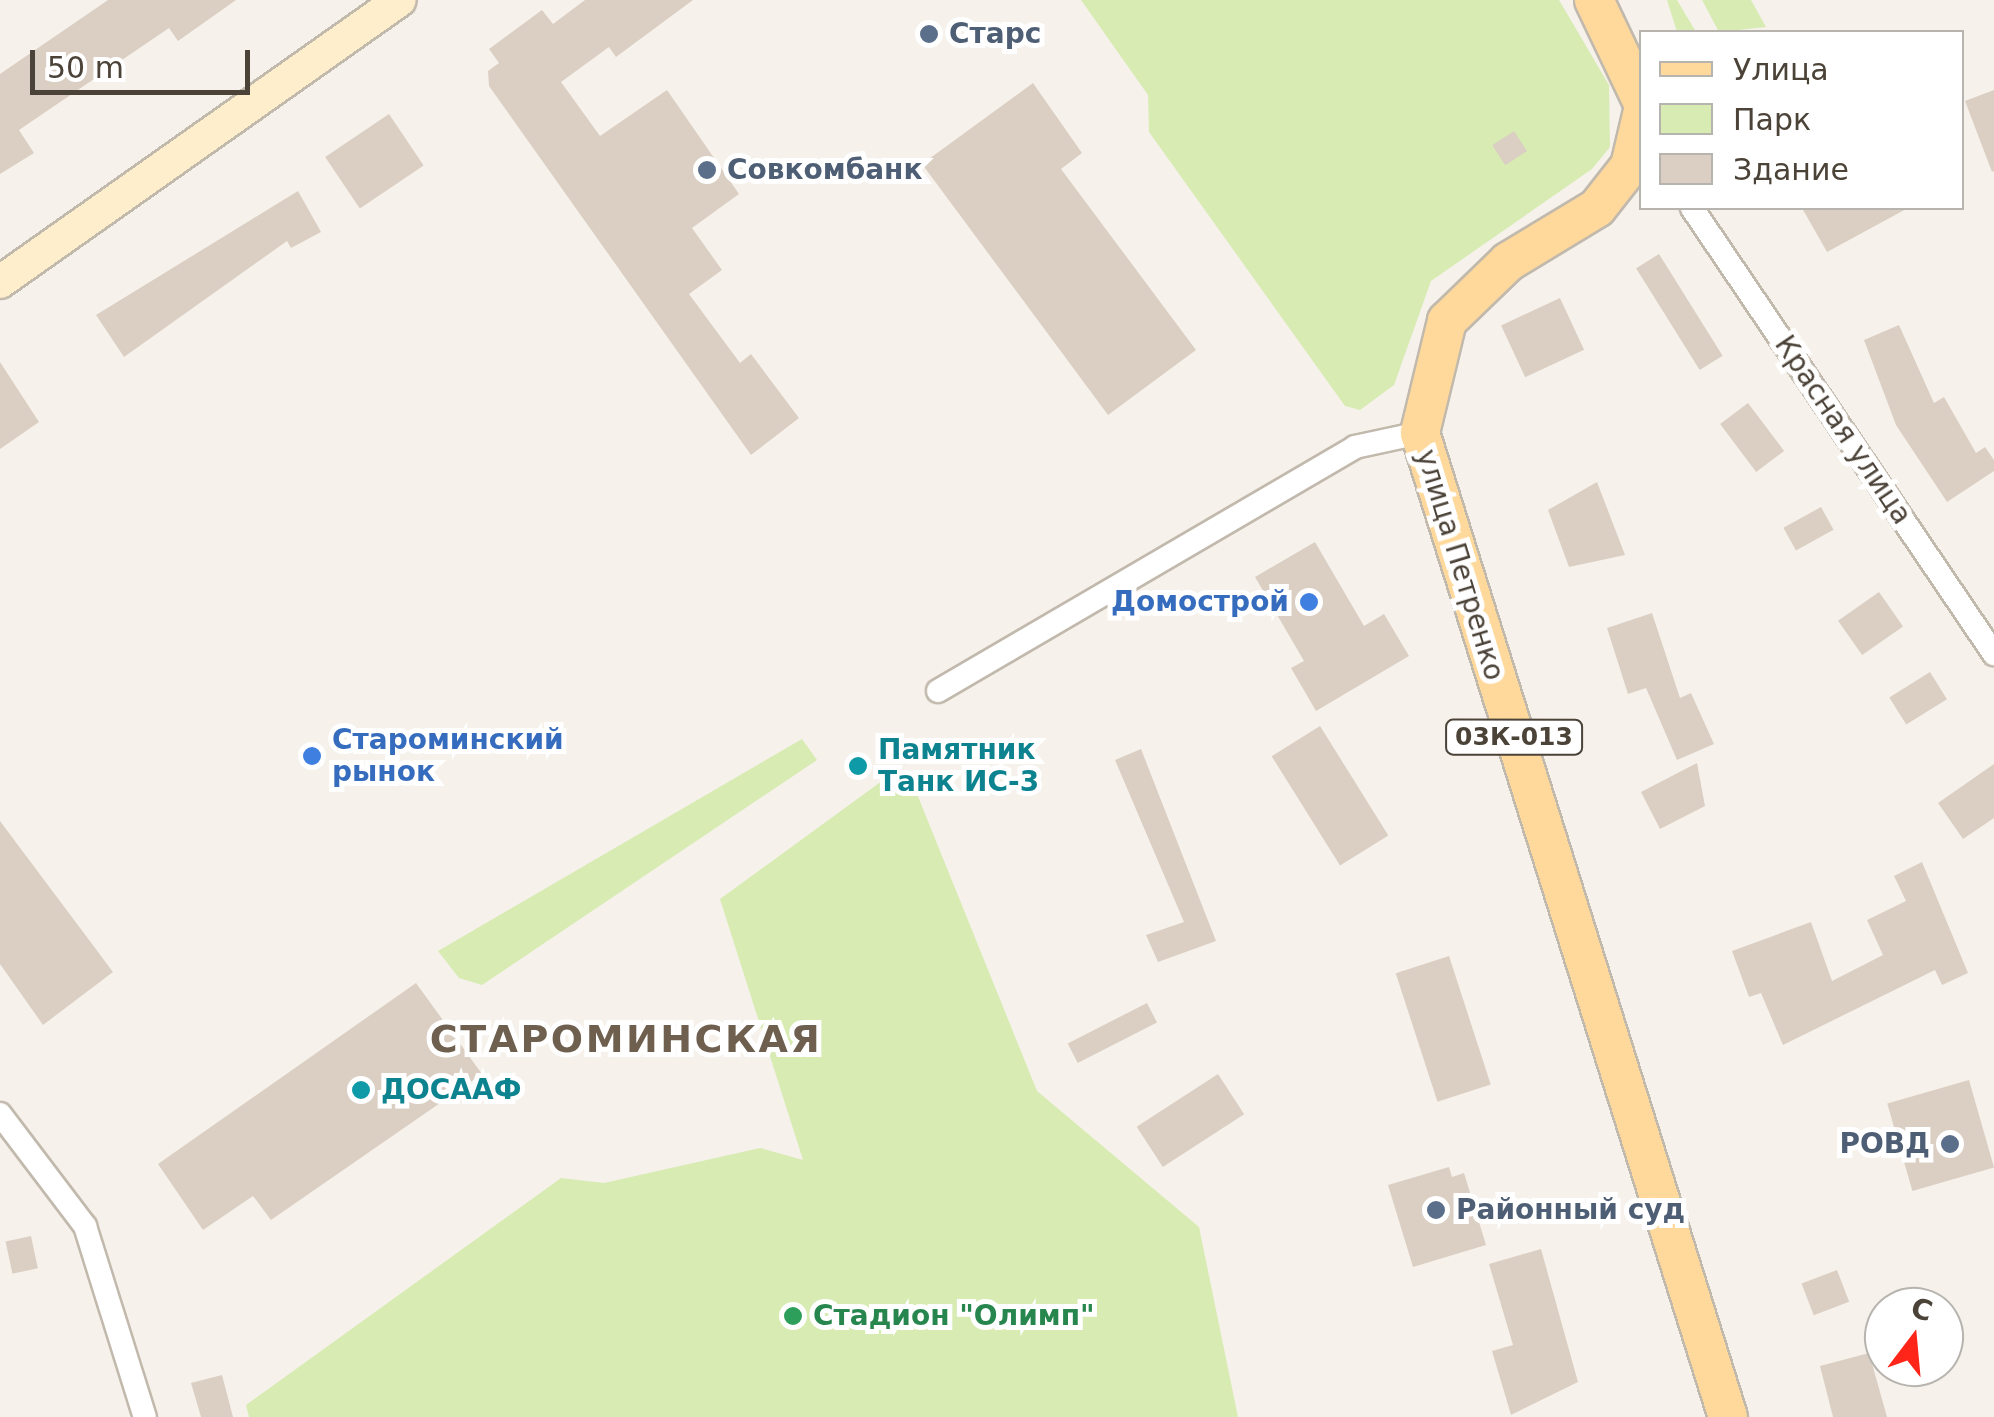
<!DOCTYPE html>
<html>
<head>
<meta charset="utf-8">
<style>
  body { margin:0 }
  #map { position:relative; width:1994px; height:1417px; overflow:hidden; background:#f6f2eb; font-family:"DejaVu Sans",sans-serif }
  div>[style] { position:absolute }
  .green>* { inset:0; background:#d7ebb3 }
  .building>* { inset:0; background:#dbcfc3; transform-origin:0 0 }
  .roads { filter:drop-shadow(2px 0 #c2b9ad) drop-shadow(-2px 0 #c2b9ad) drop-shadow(0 2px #c2b9ad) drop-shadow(0 -2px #c2b9ad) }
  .minor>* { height:22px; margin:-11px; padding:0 11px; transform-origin:11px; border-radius:11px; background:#fff }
  .secondary>* { height:32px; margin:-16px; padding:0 16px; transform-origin:16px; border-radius:16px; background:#fec }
  .primary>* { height:38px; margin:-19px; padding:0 19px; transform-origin:19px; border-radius:19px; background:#ffd99b }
  .dots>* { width:28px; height:28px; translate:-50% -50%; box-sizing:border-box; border:5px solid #fff; border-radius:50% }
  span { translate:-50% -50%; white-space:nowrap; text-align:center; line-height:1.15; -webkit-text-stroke:10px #fff; paint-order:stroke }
  .shield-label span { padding:2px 8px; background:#fff; border:2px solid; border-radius:8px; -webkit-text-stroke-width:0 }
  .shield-label { font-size:25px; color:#4b4238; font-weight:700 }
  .service-label { font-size:28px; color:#4e5e75; font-weight:700 }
  .left { translate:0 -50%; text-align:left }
  .right { translate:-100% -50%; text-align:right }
  .street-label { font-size:28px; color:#4b4238 }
  .shop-label { font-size:28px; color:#366cbe; font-weight:700 }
  .culture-label { font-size:28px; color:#0d838f; font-weight:700 }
  .leisure-label { font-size:28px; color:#27864d; font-weight:700 }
  .district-label { font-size:38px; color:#6e5f4f; font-weight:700; letter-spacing:2.5px }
  .legend { position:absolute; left:1639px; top:30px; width:325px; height:180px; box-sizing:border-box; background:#fff; border:2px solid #b7b3af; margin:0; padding:12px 18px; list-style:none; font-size:30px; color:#4b4238 }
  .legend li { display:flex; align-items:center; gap:20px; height:50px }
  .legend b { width:50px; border:2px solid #b7b3af }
  .north { position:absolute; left:1864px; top:1287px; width:100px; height:100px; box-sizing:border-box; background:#fff; border:2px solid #b7b3af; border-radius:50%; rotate:16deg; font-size:28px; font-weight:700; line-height:40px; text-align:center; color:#4b4238 }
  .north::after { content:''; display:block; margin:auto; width:35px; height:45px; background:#ff2619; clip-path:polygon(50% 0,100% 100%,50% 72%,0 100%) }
  .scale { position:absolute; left:30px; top:50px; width:220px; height:45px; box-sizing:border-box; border:5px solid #4b4238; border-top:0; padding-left:12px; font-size:30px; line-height:35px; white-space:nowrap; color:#4b4238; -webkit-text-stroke:8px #fff; paint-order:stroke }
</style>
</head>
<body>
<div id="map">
  <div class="green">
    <i style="clip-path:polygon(1081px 0,1559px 0,1609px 85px,1610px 147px,1592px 169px,1431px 281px,1394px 385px,1360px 410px,1345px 406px,1149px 132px,1148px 95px)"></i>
    <i style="clip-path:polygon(1667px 0,1677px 0,1696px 32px,1677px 32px)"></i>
    <i style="clip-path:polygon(1702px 0,1751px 0,1766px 27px,1719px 32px)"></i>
    <i style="clip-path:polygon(802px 739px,817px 760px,482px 985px,459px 978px,438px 951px)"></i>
    <i style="clip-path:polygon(897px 770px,917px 794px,1037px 1091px,1199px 1227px,1238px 1417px,249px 1417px,246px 1405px,561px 1178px,604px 1183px,760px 1148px,803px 1160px,720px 899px)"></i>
  </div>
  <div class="building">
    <i style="clip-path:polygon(108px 0,236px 0,178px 41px,169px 28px,19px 130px,34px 153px,0 174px,0 74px)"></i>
    <i style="clip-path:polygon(585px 0,693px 0,616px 57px,609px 47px,561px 82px,600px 136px,667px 90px,739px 194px,692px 228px,722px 270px,689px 294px,740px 363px,751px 354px,799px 418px,751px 455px,489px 86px,488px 71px,499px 63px,489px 49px,542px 10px,553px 24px)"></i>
    <i style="clip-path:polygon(1033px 83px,1082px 153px,1061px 169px,1196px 350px,1108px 415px,922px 164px)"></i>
    <i style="clip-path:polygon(1994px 90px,1994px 171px,1992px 172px,1965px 101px)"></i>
    <i style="left:389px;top:114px;width:62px;height:77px;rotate:56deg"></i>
    <i style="left:1514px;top:131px;width:24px;height:26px;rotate:57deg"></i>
    <i style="clip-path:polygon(298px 191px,321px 232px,291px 248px,287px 241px,124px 357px,96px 315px)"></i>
    <i style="clip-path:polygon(1802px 208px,1908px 208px,1827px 252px)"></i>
    <i style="left:1659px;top:254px;width:120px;height:27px;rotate:58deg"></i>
    <i style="left:1560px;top:298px;width:57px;height:65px;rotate:65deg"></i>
    <i style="clip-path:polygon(1899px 325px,1934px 403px,1944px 397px,1976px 453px,1985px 447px,1994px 460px,1994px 471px,1947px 502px,1896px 425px,1864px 340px)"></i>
    <i style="clip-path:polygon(0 362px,39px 422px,0 449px)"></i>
    <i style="left:1748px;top:403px;width:60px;height:35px;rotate:53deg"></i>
    <i style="clip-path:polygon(1597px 482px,1625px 555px,1569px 567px,1548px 510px)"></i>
    <i style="left:1821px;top:507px;width:26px;height:43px;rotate:61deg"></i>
    <i style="clip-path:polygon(1315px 542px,1364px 626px,1384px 614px,1409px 656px,1316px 711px,1291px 668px,1304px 661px,1255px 577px)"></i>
    <i style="left:1879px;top:592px;width:42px;height:50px;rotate:55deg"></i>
    <i style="clip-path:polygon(1652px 613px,1680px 698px,1691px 693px,1714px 744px,1677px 760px,1646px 688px,1628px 694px,1607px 628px)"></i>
    <i style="left:1930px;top:672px;width:32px;height:48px;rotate:58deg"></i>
    <i style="left:1320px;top:726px;width:129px;height:57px;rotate:58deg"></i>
    <i style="clip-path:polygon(1141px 749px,1216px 941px,1158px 962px,1146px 935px,1184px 922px,1115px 760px)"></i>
    <i style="clip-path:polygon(1697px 763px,1705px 806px,1660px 829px,1641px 792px)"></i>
    <i style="clip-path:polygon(1994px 764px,1994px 818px,1963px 839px,1938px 803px)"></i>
    <i style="clip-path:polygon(0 821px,113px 972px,43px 1025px,0 964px)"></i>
    <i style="clip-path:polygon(1922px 862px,1968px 973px,1942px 985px,1935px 970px,1783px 1045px,1761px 993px,1749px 997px,1732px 951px,1811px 922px,1832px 981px,1883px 955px,1867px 920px,1906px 901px,1894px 876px)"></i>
    <i style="left:1449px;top:956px;width:135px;height:56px;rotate:72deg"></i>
    <i style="clip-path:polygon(416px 983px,482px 1074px,271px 1220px,253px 1196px,203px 1230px,158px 1164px)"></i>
    <i style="left:1147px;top:1003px;width:22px;height:89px;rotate:63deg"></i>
    <i style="left:1218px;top:1074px;width:48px;height:97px;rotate:57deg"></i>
    <i style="left:1969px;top:1080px;width:91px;height:85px;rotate:74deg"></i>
    <i style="clip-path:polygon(1449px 1167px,1452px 1177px,1464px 1173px,1486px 1245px,1413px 1267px,1388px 1185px)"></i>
    <i style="left:31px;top:1236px;width:33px;height:26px;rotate:78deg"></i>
    <i style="clip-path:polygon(1541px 1249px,1578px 1382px,1511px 1415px,1492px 1351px,1513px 1345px,1489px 1264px)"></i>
    <i style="left:1837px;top:1270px;width:34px;height:38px;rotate:69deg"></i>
    <i style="clip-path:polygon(1869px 1353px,1887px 1417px,1833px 1417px,1820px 1366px)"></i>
    <i style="clip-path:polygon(222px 1375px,233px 1417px,201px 1417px,191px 1383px)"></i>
  </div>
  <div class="roads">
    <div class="minor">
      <i style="left:1692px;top:208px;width:539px;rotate:55.9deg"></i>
      <i style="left:938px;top:691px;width:483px;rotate:-30.3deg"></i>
      <i style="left:1355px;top:447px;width:66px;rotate:-12.2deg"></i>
      <i style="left:0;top:1114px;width:141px;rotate:52.8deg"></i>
      <i style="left:85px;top:1226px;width:200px;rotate:72.6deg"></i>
    </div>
    <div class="secondary">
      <i style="left:0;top:282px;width:489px;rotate:-35.2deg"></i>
    </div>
    <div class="primary">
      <i style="left:1594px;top:0;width:112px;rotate:64.6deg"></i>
      <i style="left:1642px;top:115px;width:52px;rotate:103.2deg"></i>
      <i style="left:1630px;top:166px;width:53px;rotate:128.2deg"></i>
      <i style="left:1597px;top:208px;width:104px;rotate:148.8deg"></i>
      <i style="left:1508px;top:262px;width:85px;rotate:136deg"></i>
      <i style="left:1447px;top:321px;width:115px;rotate:103.6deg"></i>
      <i style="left:1420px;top:433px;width:1031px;rotate:72.62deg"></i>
    </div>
  </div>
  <div class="dots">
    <i style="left:929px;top:34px;background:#5c6f8a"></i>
    <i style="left:707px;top:170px;background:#5c6f8a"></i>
    <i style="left:1309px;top:602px;background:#3f7fe0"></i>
    <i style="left:312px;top:756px;background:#3f7fe0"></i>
    <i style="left:858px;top:766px;background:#0f9aa8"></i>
    <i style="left:361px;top:1090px;background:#0f9aa8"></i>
    <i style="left:1950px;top:1144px;background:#5c6f8a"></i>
    <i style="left:1436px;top:1210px;background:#5c6f8a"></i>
    <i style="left:793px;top:1316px;background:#2e9e5b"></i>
  </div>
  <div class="shield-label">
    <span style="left:1514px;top:737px">03К-013</span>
  </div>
  <div class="service-label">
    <span class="left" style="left:949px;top:34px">Старс</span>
    <span class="left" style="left:727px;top:170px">Совкомбанк</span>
    <span class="right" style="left:1930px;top:1144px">РОВД</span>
    <span class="left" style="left:1456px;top:1210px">Районный суд</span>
  </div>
  <div class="street-label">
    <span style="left:1843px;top:430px;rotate:56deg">Красная улица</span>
    <span style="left:1460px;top:565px;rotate:73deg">улица Петренко</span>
  </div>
  <div class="shop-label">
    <span class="right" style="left:1289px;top:602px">Домострой</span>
    <span class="left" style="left:332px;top:756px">Староминский<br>рынок</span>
  </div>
  <div class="culture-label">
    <span class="left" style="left:878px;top:766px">Памятник<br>Танк ИС-3</span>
    <span class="left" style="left:381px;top:1090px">ДОСААФ</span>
  </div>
  <div class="leisure-label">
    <span class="left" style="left:813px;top:1316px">Стадион "Олимп"</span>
  </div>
  <div class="district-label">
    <span style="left:626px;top:1040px">СТАРОМИНСКАЯ</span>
  </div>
  <ul class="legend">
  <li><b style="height:12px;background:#ffd99b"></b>Улица</li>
  <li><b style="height:28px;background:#d7ebb3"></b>Парк</li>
  <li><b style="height:28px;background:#dbcfc3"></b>Здание</li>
  </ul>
  <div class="north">С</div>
  <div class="scale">50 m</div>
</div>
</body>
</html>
